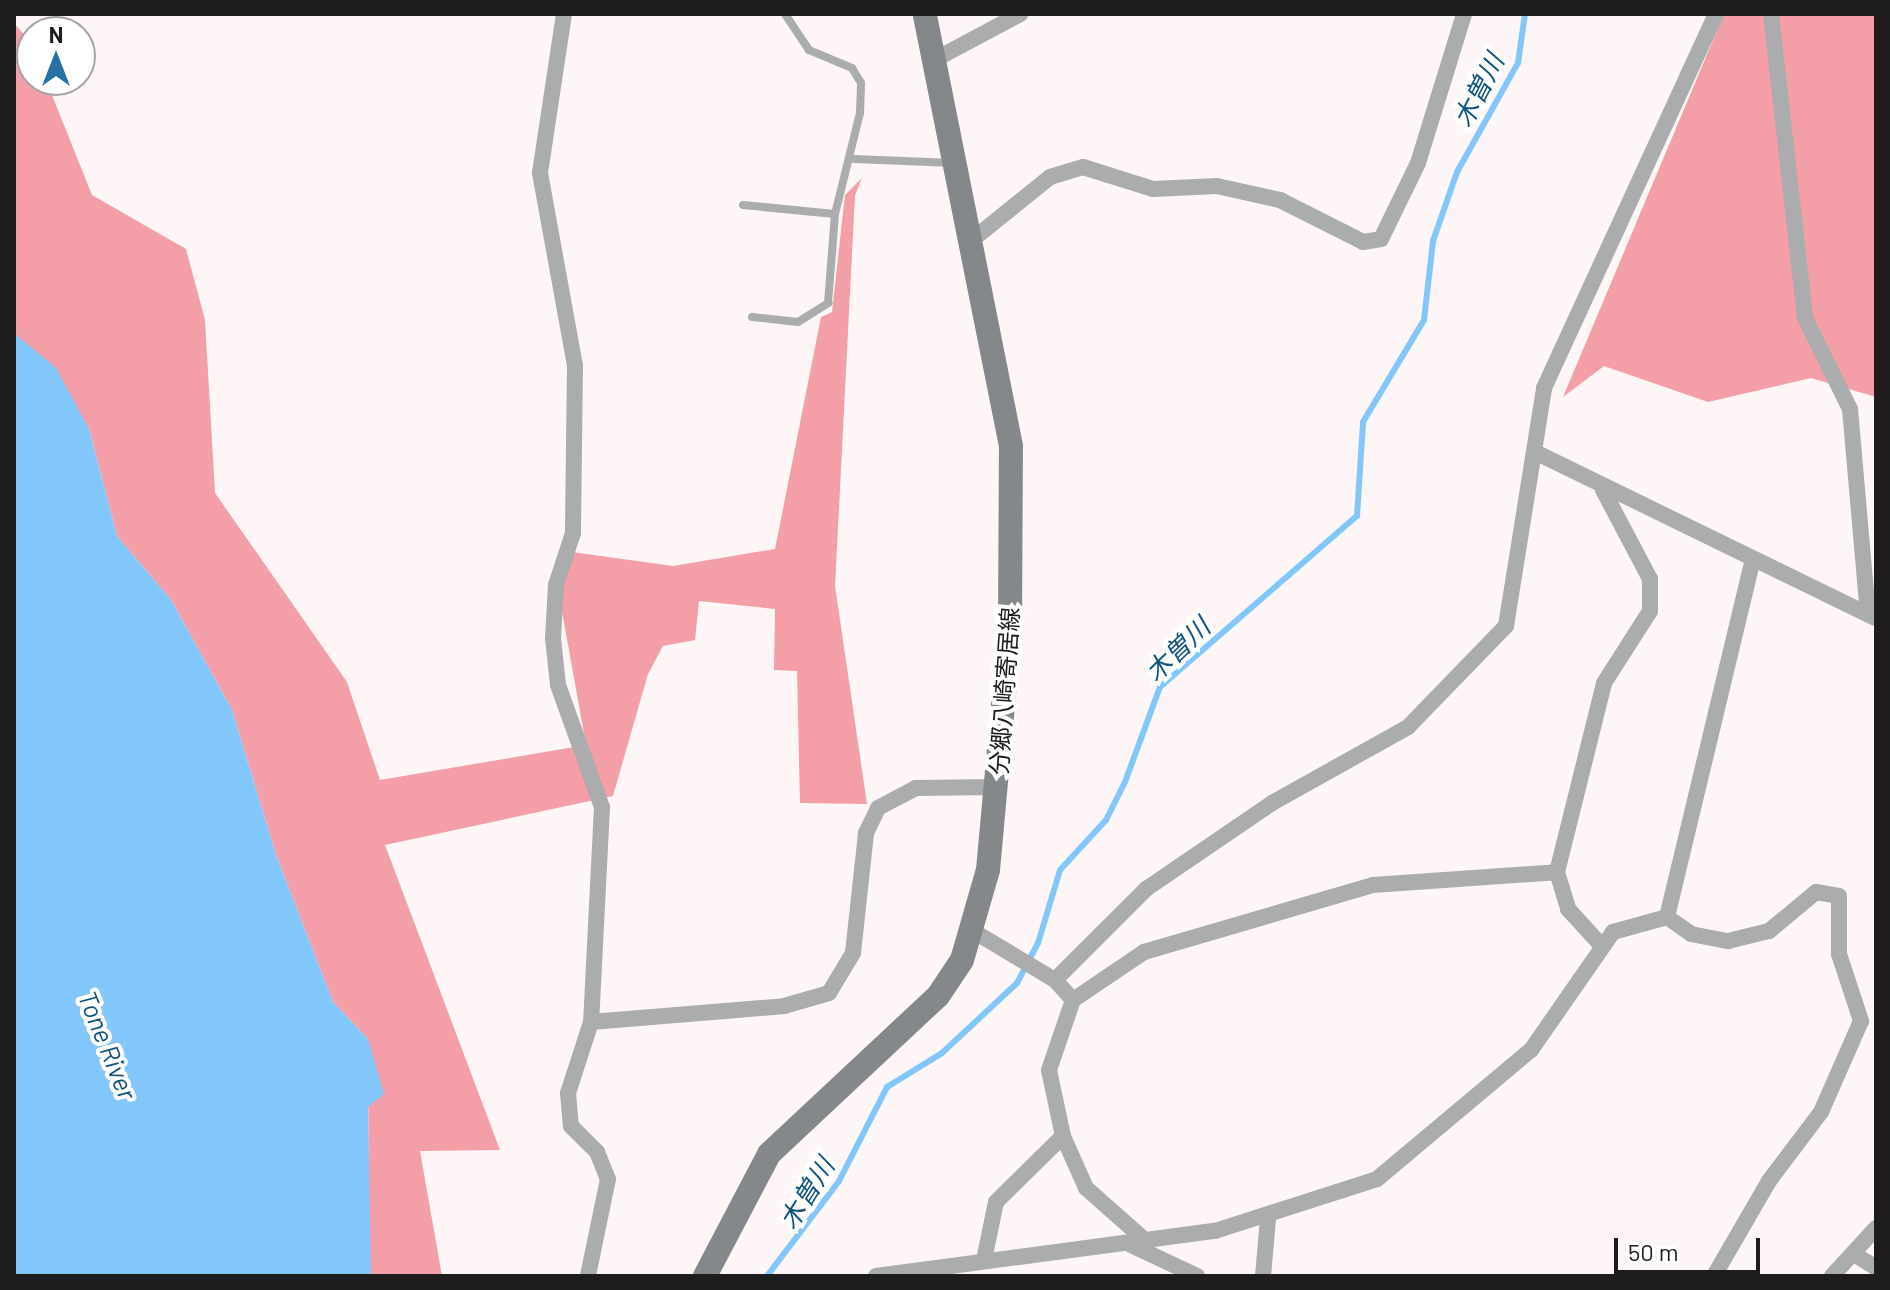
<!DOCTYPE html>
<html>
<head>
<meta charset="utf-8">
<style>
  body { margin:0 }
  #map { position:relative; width:1890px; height:1290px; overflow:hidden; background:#fdf5f6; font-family:Barlow,"Noto Sans JP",sans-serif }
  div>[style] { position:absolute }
  .forest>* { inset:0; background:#f49ea8 }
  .water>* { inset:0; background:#82c7fc }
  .stream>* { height:6px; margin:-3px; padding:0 3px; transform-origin:3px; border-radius:3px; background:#82c7fc }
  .service>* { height:8px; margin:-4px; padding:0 4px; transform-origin:4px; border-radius:4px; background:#aaacae }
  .minor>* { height:16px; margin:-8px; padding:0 8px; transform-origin:8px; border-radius:8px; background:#aaacae }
  .secondary>* { height:24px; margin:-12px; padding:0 12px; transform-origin:12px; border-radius:12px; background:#85888b }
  span { translate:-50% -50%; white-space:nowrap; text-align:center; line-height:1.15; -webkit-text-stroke:8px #fff; paint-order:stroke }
  .street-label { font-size:24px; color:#1f1c1d }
  .water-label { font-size:26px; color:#0f537e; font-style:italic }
  .frame { position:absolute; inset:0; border:16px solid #1f1c1d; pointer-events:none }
  .north { position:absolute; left:16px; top:16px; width:80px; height:80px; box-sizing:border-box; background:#fff; border:2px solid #a5a4a5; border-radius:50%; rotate:0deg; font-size:22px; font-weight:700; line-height:32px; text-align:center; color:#1f1c1d }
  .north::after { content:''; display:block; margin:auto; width:28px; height:36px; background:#2570a3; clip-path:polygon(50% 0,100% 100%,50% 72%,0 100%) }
  .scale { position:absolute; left:1614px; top:1238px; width:146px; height:36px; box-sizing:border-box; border:4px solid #1f1c1d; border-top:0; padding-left:10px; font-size:24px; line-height:28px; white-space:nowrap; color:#1f1c1d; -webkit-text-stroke:6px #fff; paint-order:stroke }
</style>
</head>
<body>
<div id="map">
  <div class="forest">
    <i style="clip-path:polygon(1724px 14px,1876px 14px,1876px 397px,1811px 378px,1708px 402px,1604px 366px,1563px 397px)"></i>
    <i style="clip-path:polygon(14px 23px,32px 44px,32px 80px,46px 80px,92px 195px,186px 249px,205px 320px,215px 493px,347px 682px,380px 780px,586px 745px,560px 600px,572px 552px,673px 566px,775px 549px,821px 317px,832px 312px,845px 195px,862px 178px,855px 195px,835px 586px,867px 804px,800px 803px,797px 671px,774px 670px,775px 609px,699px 601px,695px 640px,663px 646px,648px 674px,613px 796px,385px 845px,500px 1150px,420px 1151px,442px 1276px,369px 1275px,368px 1039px,333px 1002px,276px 855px,232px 710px,171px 600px,117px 536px,89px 429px,14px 333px)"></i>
  </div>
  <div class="water">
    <i style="clip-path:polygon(14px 333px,56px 368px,89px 429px,117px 536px,171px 600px,232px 710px,276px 855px,333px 1002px,368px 1039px,384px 1094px,368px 1107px,371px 1276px,14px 1276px)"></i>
  </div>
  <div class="stream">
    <i style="left:767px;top:1276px;width:119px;rotate:-52.8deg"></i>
    <i style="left:839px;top:1181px;width:106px;rotate:-62.9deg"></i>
    <i style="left:887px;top:1087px;width:65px;rotate:-31.7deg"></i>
    <i style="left:942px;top:1053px;width:103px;rotate:-43deg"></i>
    <i style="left:1017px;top:983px;width:45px;rotate:-62.3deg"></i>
    <i style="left:1038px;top:943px;width:76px;rotate:-73.2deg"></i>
    <i style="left:1060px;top:870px;width:68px;rotate:-47.4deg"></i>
    <i style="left:1106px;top:820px;width:42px;rotate:-63.4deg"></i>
    <i style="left:1125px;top:782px;width:101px;rotate:-69.8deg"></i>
    <i style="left:1160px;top:687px;width:261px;rotate:-41deg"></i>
    <i style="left:1357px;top:516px;width:94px;rotate:-86.3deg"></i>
    <i style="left:1363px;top:422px;width:119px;rotate:-59.1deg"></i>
    <i style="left:1424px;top:320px;width:80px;rotate:-83.5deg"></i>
    <i style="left:1433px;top:241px;width:73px;rotate:-70.8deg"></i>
    <i style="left:1457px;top:172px;width:125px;rotate:-60.8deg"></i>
    <i style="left:1518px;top:63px;width:49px;rotate:-81.9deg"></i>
  </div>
  <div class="service">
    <i style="left:854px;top:159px;width:99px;rotate:2.3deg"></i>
    <i style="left:743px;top:205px;width:92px;rotate:5.6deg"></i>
    <i style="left:752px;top:317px;width:46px;rotate:6.2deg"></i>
    <i style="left:798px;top:322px;width:36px;rotate:-32deg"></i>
    <i style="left:828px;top:303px;width:89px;rotate:-85.5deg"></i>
    <i style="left:835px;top:214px;width:104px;rotate:-76.1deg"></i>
    <i style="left:860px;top:113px;width:30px;rotate:-88deg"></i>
    <i style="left:861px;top:83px;width:17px;rotate:-121deg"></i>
    <i style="left:852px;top:68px;width:47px;rotate:-157.3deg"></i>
    <i style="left:809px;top:50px;width:43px;rotate:-123.7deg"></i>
  </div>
  <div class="minor">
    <i style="left:564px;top:14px;width:161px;rotate:98.6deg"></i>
    <i style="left:540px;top:173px;width:195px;rotate:79.7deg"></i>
    <i style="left:575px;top:365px;width:168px;rotate:90.7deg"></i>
    <i style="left:573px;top:533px;width:55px;rotate:108.1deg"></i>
    <i style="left:556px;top:585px;width:53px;rotate:93.2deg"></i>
    <i style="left:553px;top:638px;width:47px;rotate:83.9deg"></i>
    <i style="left:558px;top:685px;width:130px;rotate:70.2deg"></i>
    <i style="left:602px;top:807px;width:215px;rotate:92.9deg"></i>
    <i style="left:591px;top:1022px;width:75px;rotate:107.9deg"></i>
    <i style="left:568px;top:1093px;width:33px;rotate:85deg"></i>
    <i style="left:571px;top:1126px;width:37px;rotate:45deg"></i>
    <i style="left:597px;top:1152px;width:29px;rotate:68deg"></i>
    <i style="left:608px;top:1179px;width:99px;rotate:101.7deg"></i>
    <i style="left:1771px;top:14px;width:306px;rotate:83.6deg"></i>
    <i style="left:1805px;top:318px;width:102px;rotate:63.7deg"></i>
    <i style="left:1850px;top:409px;width:206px;rotate:85deg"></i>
    <i style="left:934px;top:60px;width:98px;rotate:-28.1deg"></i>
    <i style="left:972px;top:240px;width:100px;rotate:-38.9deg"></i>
    <i style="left:1050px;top:177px;width:34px;rotate:-17deg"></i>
    <i style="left:1083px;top:167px;width:73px;rotate:17.4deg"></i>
    <i style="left:1153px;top:189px;width:64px;rotate:-2.7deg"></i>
    <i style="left:1217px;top:186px;width:65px;rotate:12.5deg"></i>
    <i style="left:1280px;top:200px;width:93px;rotate:26.8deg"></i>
    <i style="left:1363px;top:242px;width:18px;rotate:-9deg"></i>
    <i style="left:1381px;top:239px;width:85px;rotate:-64deg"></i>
    <i style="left:1418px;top:163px;width:156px;rotate:-72.8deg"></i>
    <i style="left:1535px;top:452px;width:378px;rotate:26deg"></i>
    <i style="left:1557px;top:872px;width:39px;rotate:73deg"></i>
    <i style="left:1568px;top:909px;width:47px;rotate:47.6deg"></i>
    <i style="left:1667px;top:917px;width:365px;rotate:-76.5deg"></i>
    <i style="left:973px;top:931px;width:96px;rotate:30.9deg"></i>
    <i style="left:1055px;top:980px;width:27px;rotate:48deg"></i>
    <i style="left:1055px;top:980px;width:129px;rotate:-45deg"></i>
    <i style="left:1146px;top:889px;width:153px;rotate:-34.3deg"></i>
    <i style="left:1272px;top:803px;width:156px;rotate:-29.2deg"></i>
    <i style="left:1408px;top:727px;width:141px;rotate:-45.9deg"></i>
    <i style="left:1506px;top:626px;width:241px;rotate:-80.9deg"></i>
    <i style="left:1544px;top:388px;width:412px;rotate:-65.3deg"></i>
    <i style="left:591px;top:1022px;width:194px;rotate:-4.7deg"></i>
    <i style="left:784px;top:1006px;width:47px;rotate:-16.1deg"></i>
    <i style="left:829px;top:993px;width:47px;rotate:-59deg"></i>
    <i style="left:853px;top:953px;width:121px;rotate:-83.8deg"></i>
    <i style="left:866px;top:833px;width:28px;rotate:-64deg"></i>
    <i style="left:878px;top:808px;width:43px;rotate:-27.8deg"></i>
    <i style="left:916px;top:788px;width:80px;rotate:-0.7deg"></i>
    <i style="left:1147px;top:1242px;width:81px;rotate:-138.5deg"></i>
    <i style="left:1086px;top:1188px;width:57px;rotate:-113.9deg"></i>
    <i style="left:1063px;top:1136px;width:67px;rotate:-102deg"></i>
    <i style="left:1049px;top:1070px;width:74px;rotate:-71.1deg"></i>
    <i style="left:1073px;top:1000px;width:86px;rotate:-34.1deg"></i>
    <i style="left:1144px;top:952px;width:239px;rotate:-16.3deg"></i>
    <i style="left:1373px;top:885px;width:184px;rotate:-4deg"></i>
    <i style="left:1557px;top:872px;width:195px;rotate:-76deg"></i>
    <i style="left:1604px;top:683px;width:85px;rotate:-57.4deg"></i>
    <i style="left:1650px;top:611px;width:32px;rotate:-90deg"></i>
    <i style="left:1650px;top:579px;width:101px;rotate:-117.8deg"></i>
    <i style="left:1131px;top:1245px;width:73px;rotate:25.2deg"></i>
    <i style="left:1854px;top:1254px;width:26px;rotate:32deg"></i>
    <i style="left:984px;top:1260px;width:59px;rotate:-78.3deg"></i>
    <i style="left:996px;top:1202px;width:94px;rotate:-44.6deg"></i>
    <i style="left:876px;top:1276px;width:342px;rotate:-7.6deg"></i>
    <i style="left:1215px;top:1231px;width:170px;rotate:-17.8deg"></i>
    <i style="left:1377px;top:1179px;width:201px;rotate:-40deg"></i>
    <i style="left:1531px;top:1050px;width:144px;rotate:-55.2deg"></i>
    <i style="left:1613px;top:932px;width:56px;rotate:-15.5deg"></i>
    <i style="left:1667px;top:917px;width:29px;rotate:35deg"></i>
    <i style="left:1691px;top:934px;width:38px;rotate:11deg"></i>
    <i style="left:1728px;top:941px;width:42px;rotate:-13.7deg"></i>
    <i style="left:1769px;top:931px;width:61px;rotate:-39.7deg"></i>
    <i style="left:1816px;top:892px;width:23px;rotate:10deg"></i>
    <i style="left:1839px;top:896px;width:58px;rotate:90deg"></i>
    <i style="left:1839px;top:954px;width:71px;rotate:71.8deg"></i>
    <i style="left:1861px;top:1021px;width:99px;rotate:113.7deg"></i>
    <i style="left:1821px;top:1112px;width:86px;rotate:127deg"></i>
    <i style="left:1769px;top:1181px;width:110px;rotate:120.1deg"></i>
    <i style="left:1263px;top:1276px;width:57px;rotate:-85deg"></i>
    <i style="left:1832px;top:1276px;width:65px;rotate:-47.5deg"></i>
  </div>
  <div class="secondary">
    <i style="left:705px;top:1276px;width:138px;rotate:-62.3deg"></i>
    <i style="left:769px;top:1154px;width:231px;rotate:-43.1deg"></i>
    <i style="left:938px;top:996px;width:43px;rotate:-56.3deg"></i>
    <i style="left:962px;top:960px;width:94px;rotate:-73.9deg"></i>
    <i style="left:988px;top:870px;width:243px;rotate:-84.8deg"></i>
    <i style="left:1010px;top:628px;width:182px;rotate:-89.7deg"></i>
    <i style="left:1011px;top:446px;width:440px;rotate:-101.3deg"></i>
  </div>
  <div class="street-label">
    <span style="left:1004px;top:691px;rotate:-86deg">分郷八崎寄居線</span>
  </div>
  <div class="water-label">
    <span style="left:1478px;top:90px;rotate:-63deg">木曽川</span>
    <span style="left:1177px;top:649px;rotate:-44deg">木曽川</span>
    <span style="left:108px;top:1045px;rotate:68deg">Tone River</span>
    <span style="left:806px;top:1193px;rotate:-58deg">木曽川</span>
  </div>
  <div class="frame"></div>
  <div class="north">N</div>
  <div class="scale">50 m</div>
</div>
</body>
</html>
